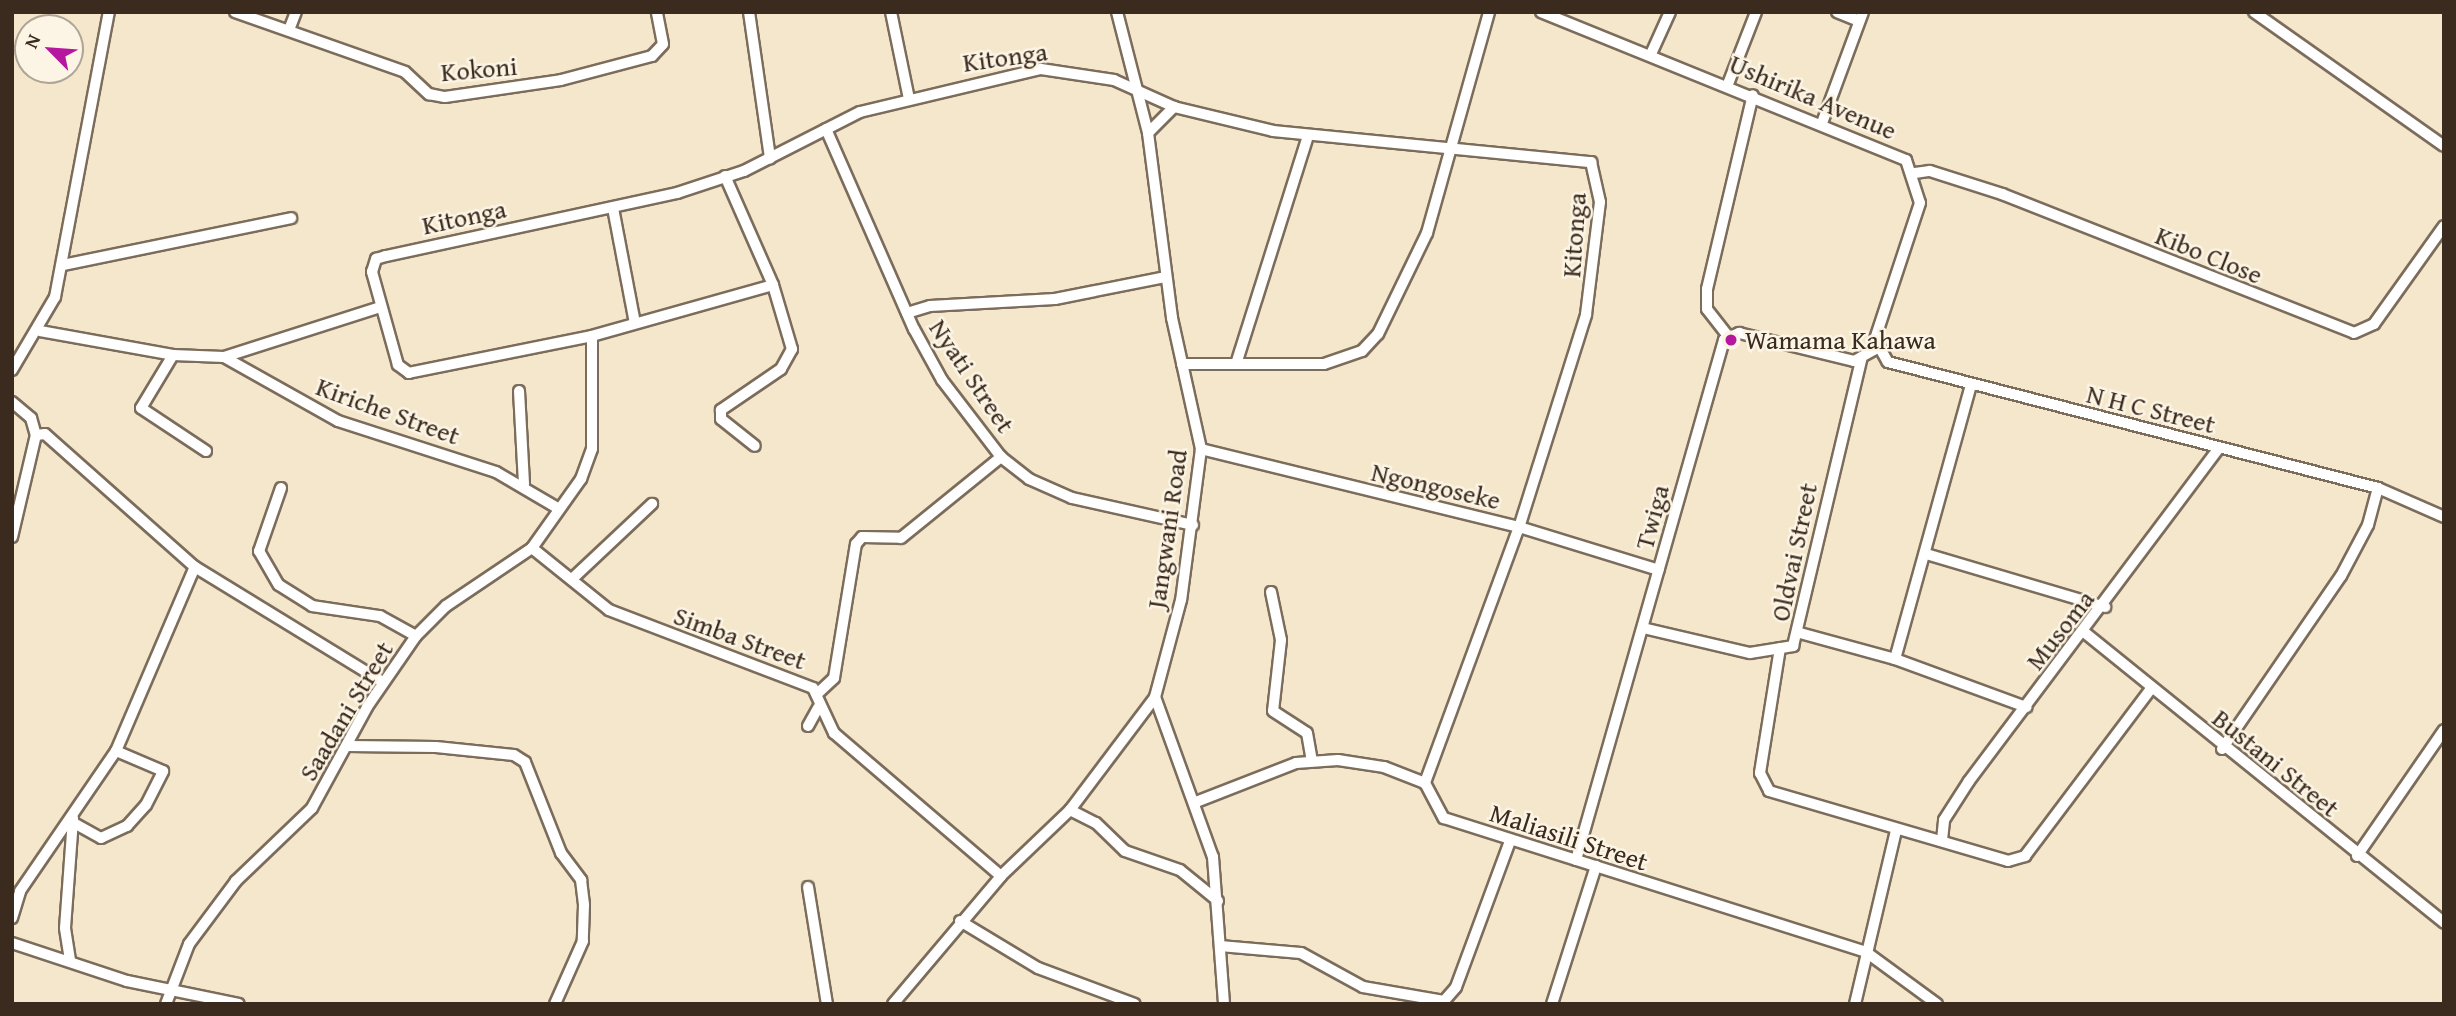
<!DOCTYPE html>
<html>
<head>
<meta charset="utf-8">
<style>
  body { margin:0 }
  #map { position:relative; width:2456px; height:1016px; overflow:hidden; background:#f4e7cc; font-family:"Gentium Book Plus",serif }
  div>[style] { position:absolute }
  .roads { filter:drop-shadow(2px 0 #7c6c5b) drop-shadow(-2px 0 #7c6c5b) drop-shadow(0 2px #7c6c5b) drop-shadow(0 -2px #7c6c5b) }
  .street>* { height:10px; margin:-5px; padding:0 5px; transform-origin:5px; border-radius:5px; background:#fff }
  .dots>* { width:19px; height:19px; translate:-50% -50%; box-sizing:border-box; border:4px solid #fcf5e5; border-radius:50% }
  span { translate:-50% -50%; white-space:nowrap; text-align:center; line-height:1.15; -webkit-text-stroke:5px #fcf5e5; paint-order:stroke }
  .street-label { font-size:26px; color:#3b2a1e }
  .poi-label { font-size:26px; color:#3b2a1e }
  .left { translate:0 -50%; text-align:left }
  .frame { position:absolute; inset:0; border:14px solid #3b2a1e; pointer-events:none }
  .north { position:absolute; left:14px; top:14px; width:70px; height:70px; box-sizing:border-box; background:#fcf5e5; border:2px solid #afa495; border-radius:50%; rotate:295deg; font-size:19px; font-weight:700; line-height:28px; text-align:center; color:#3b2a1e }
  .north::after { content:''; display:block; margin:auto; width:24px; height:32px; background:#b5179e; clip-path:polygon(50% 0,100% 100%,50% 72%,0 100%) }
</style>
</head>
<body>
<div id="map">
  <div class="roads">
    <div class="street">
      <i style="left:235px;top:12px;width:180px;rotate:19.4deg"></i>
      <i style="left:405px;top:72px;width:33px;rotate:43deg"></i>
      <i style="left:429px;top:94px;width:16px;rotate:11deg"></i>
      <i style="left:445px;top:97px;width:117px;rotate:-8.3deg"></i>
      <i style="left:561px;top:80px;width:94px;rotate:-14.8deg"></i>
      <i style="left:652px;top:56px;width:16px;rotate:-47deg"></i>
      <i style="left:663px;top:44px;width:33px;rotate:-101deg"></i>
      <i style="left:749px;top:12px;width:148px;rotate:81.8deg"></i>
      <i style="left:891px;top:12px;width:89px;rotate:78.3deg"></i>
      <i style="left:1117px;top:12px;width:125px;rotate:75.6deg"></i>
      <i style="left:1148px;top:133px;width:187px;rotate:82.6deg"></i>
      <i style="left:1172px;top:318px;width:134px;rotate:77.5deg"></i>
      <i style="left:1201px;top:449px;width:152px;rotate:97.5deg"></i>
      <i style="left:1181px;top:600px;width:100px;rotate:105deg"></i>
      <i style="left:1155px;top:697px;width:170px;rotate:70.1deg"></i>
      <i style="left:1213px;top:857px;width:147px;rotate:85.7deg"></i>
      <i style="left:1541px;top:12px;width:394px;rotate:22.1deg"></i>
      <i style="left:1906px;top:160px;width:45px;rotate:72deg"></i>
      <i style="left:1920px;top:203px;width:143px;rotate:108.3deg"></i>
      <i style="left:1875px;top:339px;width:26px;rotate:61deg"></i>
      <i style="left:1888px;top:362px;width:506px;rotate:14.42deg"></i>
      <i style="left:2378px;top:488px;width:72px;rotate:23.7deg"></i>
      <i style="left:1837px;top:12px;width:24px;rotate:22deg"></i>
      <i style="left:2254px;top:12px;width:232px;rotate:35.2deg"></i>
      <i style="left:289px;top:30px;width:19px;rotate:-69deg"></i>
      <i style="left:1651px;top:54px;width:46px;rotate:-65.7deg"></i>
      <i style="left:1728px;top:84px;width:77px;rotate:-68.7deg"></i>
      <i style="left:1822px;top:123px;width:118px;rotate:-69.7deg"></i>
      <i style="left:826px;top:129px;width:219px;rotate:66.3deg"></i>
      <i style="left:914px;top:329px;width:58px;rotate:61.2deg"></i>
      <i style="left:942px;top:380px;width:97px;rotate:52.5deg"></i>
      <i style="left:1001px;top:457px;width:36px;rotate:38deg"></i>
      <i style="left:1029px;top:479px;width:47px;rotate:23.8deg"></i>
      <i style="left:1072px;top:498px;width:124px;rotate:12.6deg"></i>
      <i style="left:1148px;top:133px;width:37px;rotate:-45deg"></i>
      <i style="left:1915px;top:173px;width:15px;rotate:-8deg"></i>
      <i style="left:1930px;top:171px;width:76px;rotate:17.7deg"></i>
      <i style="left:2002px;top:194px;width:378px;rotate:21.5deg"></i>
      <i style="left:2354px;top:333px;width:22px;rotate:-24deg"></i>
      <i style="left:2374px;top:324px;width:120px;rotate:-54.5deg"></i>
      <i style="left:725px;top:176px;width:119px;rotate:66.2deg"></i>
      <i style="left:773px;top:285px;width:67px;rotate:73.5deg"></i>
      <i style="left:792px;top:349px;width:23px;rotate:119deg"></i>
      <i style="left:781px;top:369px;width:73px;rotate:145.7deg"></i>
      <i style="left:721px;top:410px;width:9px;rotate:90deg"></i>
      <i style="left:721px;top:419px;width:43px;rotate:38.5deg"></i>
      <i style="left:613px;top:208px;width:117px;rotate:79.2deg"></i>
      <i style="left:63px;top:265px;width:233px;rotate:-11.6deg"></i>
      <i style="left:773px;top:285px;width:188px;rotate:164.3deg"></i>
      <i style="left:592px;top:336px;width:187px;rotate:168.6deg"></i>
      <i style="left:409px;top:373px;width:14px;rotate:-144deg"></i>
      <i style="left:398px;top:365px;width:97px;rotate:-105.6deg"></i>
      <i style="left:372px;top:272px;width:14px;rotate:-73deg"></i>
      <i style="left:376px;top:259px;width:10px;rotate:-17deg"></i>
      <i style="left:386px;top:256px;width:298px;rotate:-12.2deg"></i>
      <i style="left:677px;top:193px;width:71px;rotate:-18.2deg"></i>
      <i style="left:744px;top:171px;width:130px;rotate:-27deg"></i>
      <i style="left:860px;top:112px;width:186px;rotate:-13.4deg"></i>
      <i style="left:1041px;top:69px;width:74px;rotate:8.6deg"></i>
      <i style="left:1114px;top:80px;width:66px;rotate:24.2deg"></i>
      <i style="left:1174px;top:107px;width:102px;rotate:13.6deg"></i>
      <i style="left:1273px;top:131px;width:320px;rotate:5.6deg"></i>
      <i style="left:1591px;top:162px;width:41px;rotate:77.3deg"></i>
      <i style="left:1600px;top:202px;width:114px;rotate:97.1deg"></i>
      <i style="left:1586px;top:315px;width:222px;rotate:107.5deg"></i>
      <i style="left:1519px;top:527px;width:273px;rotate:110.2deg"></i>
      <i style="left:907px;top:313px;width:24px;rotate:-17deg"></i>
      <i style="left:930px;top:306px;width:125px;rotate:-3.2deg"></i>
      <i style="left:1055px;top:299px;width:112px;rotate:-11.3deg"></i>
      <i style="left:40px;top:331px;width:135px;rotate:10.2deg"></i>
      <i style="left:173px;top:355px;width:51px;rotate:2.2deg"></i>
      <i style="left:224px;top:357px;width:131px;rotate:29.3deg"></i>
      <i style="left:338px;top:421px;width:166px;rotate:17.9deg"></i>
      <i style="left:496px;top:472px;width:69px;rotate:30.3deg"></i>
      <i style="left:1728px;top:336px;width:34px;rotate:-128deg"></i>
      <i style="left:1707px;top:309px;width:20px;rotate:-90deg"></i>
      <i style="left:1707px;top:289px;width:199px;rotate:-76.7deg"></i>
      <i style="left:173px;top:355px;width:62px;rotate:121.1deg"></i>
      <i style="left:141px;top:408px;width:78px;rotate:33.5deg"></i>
      <i style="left:224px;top:357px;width:165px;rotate:-17.7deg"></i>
      <i style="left:1237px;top:361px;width:236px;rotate:-72.5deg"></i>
      <i style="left:1182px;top:364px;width:142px"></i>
      <i style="left:1324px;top:364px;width:40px;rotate:-18.9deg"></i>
      <i style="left:1362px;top:351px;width:23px;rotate:-47deg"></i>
      <i style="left:1378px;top:334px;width:112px;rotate:-64.1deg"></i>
      <i style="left:1427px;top:233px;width:230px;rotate:-74.3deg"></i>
      <i style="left:12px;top:370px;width:85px;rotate:-59.5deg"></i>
      <i style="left:55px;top:297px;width:290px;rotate:-79.3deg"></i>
      <i style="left:519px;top:391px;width:93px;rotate:86.9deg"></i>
      <i style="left:12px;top:402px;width:25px;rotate:40deg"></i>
      <i style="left:31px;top:418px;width:18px;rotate:74deg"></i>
      <i style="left:1201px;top:449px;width:327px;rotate:13.8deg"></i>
      <i style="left:1519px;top:527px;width:146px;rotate:17.1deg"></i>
      <i style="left:281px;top:488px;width:67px;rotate:109.2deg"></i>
      <i style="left:259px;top:551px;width:39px;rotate:60deg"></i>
      <i style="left:279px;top:585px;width:39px;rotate:32deg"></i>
      <i style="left:312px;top:606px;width:69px;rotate:8.4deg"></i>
      <i style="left:380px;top:616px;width:41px;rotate:29.1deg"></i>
      <i style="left:12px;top:537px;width:105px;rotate:-76.8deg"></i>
      <i style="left:36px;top:435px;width:9px;rotate:-6deg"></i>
      <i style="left:45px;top:434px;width:200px;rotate:41.6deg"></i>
      <i style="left:195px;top:567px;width:220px;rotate:31.5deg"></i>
      <i style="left:532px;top:548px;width:99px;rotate:38.8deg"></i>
      <i style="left:609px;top:610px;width:218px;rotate:20.9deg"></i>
      <i style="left:813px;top:688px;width:50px;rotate:65deg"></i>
      <i style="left:834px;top:733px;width:220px;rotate:40.6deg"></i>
      <i style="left:1926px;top:554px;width:187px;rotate:16.5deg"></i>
      <i style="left:572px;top:579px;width:110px;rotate:-43.2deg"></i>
      <i style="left:1271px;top:592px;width:49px;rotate:78.2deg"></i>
      <i style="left:1281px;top:640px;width:71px;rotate:96.4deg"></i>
      <i style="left:1273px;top:711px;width:40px;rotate:32.9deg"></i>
      <i style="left:1307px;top:733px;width:28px;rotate:80deg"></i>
      <i style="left:1643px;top:628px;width:110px;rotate:13.2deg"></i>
      <i style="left:1750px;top:653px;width:44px;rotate:-9.2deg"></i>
      <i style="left:1793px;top:646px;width:297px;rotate:-76.6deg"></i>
      <i style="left:2084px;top:632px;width:463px;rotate:38.9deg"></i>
      <i style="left:1800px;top:633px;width:98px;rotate:15.3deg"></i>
      <i style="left:1895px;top:659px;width:140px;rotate:20.1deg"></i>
      <i style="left:1780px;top:648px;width:127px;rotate:99.1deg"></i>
      <i style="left:1760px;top:773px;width:20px;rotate:63deg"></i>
      <i style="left:1769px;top:791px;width:249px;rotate:16.3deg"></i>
      <i style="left:2008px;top:861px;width:18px;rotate:-16deg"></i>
      <i style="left:2025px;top:856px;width:209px;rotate:-53deg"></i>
      <i style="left:1895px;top:659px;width:284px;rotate:-74.5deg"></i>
      <i style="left:818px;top:693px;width:22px;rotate:-43deg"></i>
      <i style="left:834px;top:678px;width:136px;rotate:-80.7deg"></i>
      <i style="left:856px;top:544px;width:9px;rotate:-49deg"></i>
      <i style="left:862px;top:537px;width:39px;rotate:1deg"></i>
      <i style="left:901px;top:538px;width:129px;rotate:-39deg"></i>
      <i style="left:808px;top:726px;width:21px;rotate:-61deg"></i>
      <i style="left:348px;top:746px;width:88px;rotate:0.7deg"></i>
      <i style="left:436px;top:747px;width:78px;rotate:5.9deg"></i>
      <i style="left:514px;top:755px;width:13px;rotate:32deg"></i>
      <i style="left:525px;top:762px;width:98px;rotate:68.4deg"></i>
      <i style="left:561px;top:853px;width:34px;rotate:53deg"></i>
      <i style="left:581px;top:880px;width:25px;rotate:83deg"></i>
      <i style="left:584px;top:905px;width:36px;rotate:92deg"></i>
      <i style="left:583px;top:941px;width:69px;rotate:114deg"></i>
      <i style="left:2222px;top:749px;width:210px;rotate:-55.5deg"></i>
      <i style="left:2341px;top:576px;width:58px;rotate:-62.1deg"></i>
      <i style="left:2368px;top:525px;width:38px;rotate:-75deg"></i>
      <i style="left:1196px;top:802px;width:107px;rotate:-21.3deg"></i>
      <i style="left:1296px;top:763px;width:42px;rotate:-4.1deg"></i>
      <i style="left:1338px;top:760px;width:47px;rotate:8.7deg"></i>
      <i style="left:1384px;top:767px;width:44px;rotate:21.3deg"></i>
      <i style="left:1425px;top:783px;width:40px;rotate:62deg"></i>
      <i style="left:1444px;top:818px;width:443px;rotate:17.6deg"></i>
      <i style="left:1866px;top:952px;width:88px;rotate:36.2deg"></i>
      <i style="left:1070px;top:810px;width:29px;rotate:27deg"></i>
      <i style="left:1096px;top:823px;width:40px;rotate:44deg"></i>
      <i style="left:1125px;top:851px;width:58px;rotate:19.1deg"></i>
      <i style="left:1180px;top:870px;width:49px;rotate:39.2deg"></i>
      <i style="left:72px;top:822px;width:33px;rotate:29deg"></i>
      <i style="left:101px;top:838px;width:29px;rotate:-25deg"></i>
      <i style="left:127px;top:826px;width:28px;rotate:-48deg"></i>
      <i style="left:146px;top:805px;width:38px;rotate:-63deg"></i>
      <i style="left:163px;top:771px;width:51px;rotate:-156.9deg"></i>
      <i style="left:1942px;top:840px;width:20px;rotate:-84deg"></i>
      <i style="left:1944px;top:820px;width:46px;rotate:-57.3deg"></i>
      <i style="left:1969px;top:781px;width:416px;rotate:-53.1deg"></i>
      <i style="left:2357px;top:856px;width:153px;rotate:-55.4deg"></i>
      <i style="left:1576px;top:860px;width:541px;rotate:-74.11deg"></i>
      <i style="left:1724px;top:340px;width:17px;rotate:-25deg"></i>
      <i style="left:1739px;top:333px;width:118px;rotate:13.7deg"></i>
      <i style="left:1854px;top:361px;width:26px;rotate:-29deg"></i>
      <i style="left:808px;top:887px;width:119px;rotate:80.8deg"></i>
      <i style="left:12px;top:918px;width:28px;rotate:-73deg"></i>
      <i style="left:20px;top:891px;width:170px;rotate:-55.6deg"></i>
      <i style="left:116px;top:751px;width:200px;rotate:-66.8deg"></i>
      <i style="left:960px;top:921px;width:91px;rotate:31.1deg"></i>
      <i style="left:1038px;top:968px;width:103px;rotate:20.4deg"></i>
      <i style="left:12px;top:943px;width:121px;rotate:18.3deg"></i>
      <i style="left:127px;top:981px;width:114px;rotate:11.6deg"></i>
      <i style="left:1220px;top:946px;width:81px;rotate:4.9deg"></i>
      <i style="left:1301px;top:953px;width:71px;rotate:28.7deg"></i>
      <i style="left:1363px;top:987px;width:82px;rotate:9.8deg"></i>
      <i style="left:1444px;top:1001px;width:18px;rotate:-49deg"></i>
      <i style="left:1456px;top:987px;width:156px;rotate:-69.7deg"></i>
      <i style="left:70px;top:960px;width:32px;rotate:-99deg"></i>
      <i style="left:65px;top:928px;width:110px;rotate:-85.8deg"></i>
      <i style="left:166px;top:1004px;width:64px;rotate:-69deg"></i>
      <i style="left:189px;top:944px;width:79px;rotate:-53.3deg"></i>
      <i style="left:236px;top:881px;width:105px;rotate:-43.8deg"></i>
      <i style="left:312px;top:808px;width:115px;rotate:-61.4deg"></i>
      <i style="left:367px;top:707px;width:86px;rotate:-55.4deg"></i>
      <i style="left:416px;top:636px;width:42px;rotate:-45deg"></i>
      <i style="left:446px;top:606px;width:104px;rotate:-34deg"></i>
      <i style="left:532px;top:548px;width:85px;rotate:-54.6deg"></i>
      <i style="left:581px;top:479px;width:32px;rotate:-70deg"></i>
      <i style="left:592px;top:449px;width:113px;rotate:-90deg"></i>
      <i style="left:893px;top:1004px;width:167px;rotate:-49.8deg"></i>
      <i style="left:1001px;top:876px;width:95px;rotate:-43.7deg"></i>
      <i style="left:1070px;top:810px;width:141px;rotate:-53deg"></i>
      <i style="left:1552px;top:1004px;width:145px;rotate:-72.3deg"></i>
      <i style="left:1855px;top:1004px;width:178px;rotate:-76.7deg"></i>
    </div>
  </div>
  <div class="dots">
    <i style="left:1731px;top:340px;background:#b5179e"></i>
  </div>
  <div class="street-label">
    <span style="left:1005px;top:57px;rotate:-8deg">Kitonga</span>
    <span style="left:479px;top:69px;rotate:-5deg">Kokoni</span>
    <span style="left:1813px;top:97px;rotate:23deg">Ushirika Avenue</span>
    <span style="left:464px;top:217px;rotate:-12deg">Kitonga</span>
    <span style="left:1574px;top:235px;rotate:-86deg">Kitonga</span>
    <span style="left:2209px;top:255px;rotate:22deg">Kibo Close</span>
    <span style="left:972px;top:376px;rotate:56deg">Nyati Street</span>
    <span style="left:2151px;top:409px;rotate:14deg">N H C Street</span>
    <span style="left:388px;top:411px;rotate:20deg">Kiriche Street</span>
    <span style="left:1436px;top:486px;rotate:13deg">Ngongoseke</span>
    <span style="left:1652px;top:517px;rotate:-75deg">Twiga</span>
    <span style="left:1167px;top:529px;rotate:-82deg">Jangwani Road</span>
    <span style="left:1794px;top:552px;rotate:-78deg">Oldvai Street</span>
    <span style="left:2060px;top:630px;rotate:-52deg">Musoma</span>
    <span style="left:740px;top:638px;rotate:20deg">Simba Street</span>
    <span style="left:346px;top:711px;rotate:-59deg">Saadani Street</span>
    <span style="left:2276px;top:763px;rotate:39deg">Bustani Street</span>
    <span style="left:1569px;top:837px;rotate:18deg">Maliasili Street</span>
  </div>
  <div class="poi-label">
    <span class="left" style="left:1745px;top:340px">Wamama Kahawa</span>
  </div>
  <div class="frame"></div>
  <div class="north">N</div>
</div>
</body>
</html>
